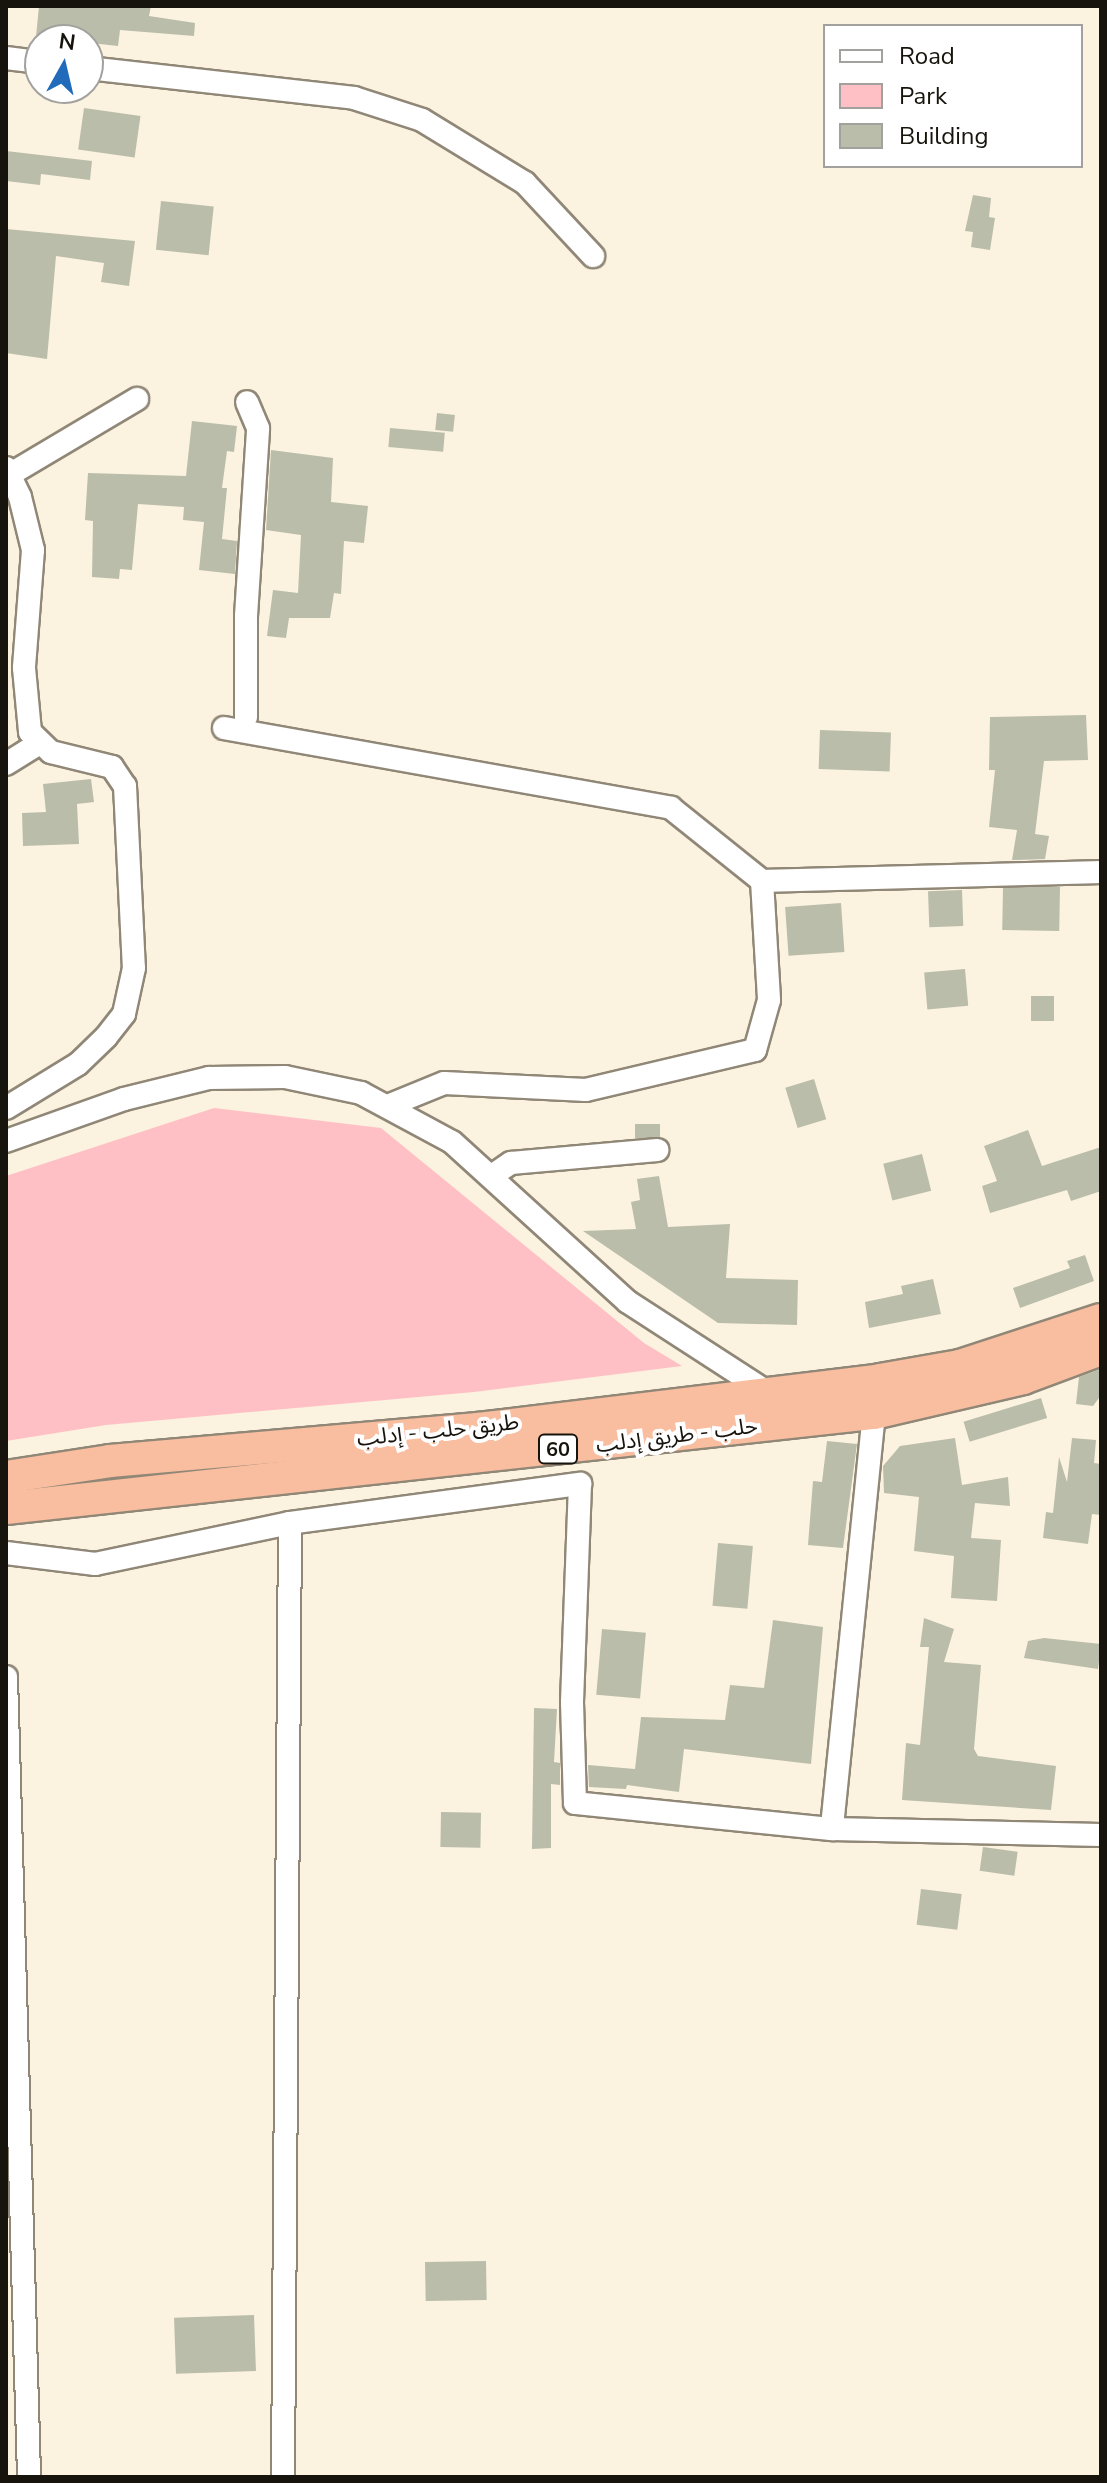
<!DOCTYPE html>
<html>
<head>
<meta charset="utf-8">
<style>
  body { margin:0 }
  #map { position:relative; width:1107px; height:2483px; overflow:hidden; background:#fcf2e0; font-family:"Nunito Sans","Noto Sans Arabic",sans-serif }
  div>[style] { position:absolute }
  .green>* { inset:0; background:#ffc0c5 }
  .building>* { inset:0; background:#b9bdaa; transform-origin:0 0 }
  .roads { filter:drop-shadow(2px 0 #908777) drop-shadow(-2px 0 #908777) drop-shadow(0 2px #908777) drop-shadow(0 -2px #908777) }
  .minor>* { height:22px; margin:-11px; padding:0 11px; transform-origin:11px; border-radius:11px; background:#fff }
  .highway>* { height:32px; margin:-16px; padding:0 16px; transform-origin:16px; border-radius:16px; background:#f9bea0 }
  span { translate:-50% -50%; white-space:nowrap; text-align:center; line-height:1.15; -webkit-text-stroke:8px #fff; paint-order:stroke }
  .shield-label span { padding:2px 6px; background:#fff; border:2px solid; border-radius:6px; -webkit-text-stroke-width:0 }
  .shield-label { font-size:20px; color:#17140d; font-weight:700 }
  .street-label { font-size:22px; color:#17140d }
  .frame { position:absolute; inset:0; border:8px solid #17140d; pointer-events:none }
  .legend { position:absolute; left:823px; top:24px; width:260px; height:144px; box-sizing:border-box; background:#fff; border:2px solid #a2a19e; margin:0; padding:10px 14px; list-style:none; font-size:24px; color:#17140d }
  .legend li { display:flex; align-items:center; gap:16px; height:40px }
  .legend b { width:40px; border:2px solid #a2a19e }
  .north { position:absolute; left:24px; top:24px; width:80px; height:80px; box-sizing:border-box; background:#fff; border:2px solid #a2a19e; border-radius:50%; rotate:8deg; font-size:22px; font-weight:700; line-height:32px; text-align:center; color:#17140d }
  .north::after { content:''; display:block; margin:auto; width:28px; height:36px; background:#226bbb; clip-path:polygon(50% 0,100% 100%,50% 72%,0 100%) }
</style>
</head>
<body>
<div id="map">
  <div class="green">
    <i style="clip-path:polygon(214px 1108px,381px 1128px,644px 1343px,682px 1366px,474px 1392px,106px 1425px,6px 1441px,6px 1176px)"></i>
  </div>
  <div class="building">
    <i style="clip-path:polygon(39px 6px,151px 6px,149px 16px,195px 23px,194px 36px,120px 30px,118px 46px,36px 37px)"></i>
    <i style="left:84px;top:108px;width:57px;height:42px;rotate:8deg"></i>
    <i style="clip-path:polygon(6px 151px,92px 161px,90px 180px,41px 174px,40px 185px,6px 181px)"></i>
    <i style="clip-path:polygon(973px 195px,991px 198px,989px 217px,995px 218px,990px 250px,971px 247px,973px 232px,965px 231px)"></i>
    <i style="left:161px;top:201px;width:53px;height:49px;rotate:6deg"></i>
    <i style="clip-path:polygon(6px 229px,135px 241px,129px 286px,101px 282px,104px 263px,56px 256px,47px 359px,6px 353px)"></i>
    <i style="left:437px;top:413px;width:18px;height:17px;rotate:6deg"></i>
    <i style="clip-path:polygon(192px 421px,237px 426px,234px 452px,227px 451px,222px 488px,227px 488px,222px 539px,237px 541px,235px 574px,199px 570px,204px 522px,183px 520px,184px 507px,138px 504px,132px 570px,120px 569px,119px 579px,92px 577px,93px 521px,85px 520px,88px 473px,186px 476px)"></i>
    <i style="left:390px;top:428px;width:55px;height:19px;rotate:5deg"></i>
    <i style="clip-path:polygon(271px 450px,333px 458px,331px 502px,368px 506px,364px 543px,344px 541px,341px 594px,334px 593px,330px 618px,289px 618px,286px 638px,267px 636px,273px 590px,298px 593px,301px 535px,266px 530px)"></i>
    <i style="clip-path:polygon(1086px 715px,1088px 760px,1044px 761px,1035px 834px,1049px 836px,1045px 859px,1012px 860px,1017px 830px,989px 827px,995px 770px,989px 770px,990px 717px)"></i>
    <i style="left:820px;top:730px;width:71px;height:39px;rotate:2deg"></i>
    <i style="clip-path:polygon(91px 779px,94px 802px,77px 804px,79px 844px,23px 846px,22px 813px,46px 812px,43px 784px)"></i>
    <i style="left:1060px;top:887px;width:44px;height:57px;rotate:91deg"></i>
    <i style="left:962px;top:890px;width:36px;height:34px;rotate:88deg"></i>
    <i style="left:841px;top:903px;width:49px;height:56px;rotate:86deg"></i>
    <i style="left:965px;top:969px;width:37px;height:41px;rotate:85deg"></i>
    <i style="left:1031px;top:996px;width:23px;height:25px"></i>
    <i style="left:814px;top:1079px;width:42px;height:30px;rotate:73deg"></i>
    <i style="left:635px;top:1124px;width:25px;height:14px"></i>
    <i style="clip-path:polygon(1028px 1130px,1042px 1166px,1101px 1147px,1101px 1191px,1071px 1201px,1067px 1190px,990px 1213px,982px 1186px,997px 1181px,984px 1146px)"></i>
    <i style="left:922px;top:1154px;width:38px;height:40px;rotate:76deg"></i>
    <i style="clip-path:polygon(659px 1176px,668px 1227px,730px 1224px,726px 1278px,798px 1280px,797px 1325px,718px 1323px,583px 1231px,636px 1229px,631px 1202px,640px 1200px,637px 1179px)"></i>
    <i style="clip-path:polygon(1085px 1255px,1094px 1281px,1020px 1308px,1013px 1288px,1070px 1268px,1067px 1261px)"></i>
    <i style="clip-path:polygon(933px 1279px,941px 1314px,869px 1328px,865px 1302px,903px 1294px,901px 1286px)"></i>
    <i style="clip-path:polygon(1101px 1369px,1099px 1398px,1093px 1406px,1076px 1404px,1079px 1377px)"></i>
    <i style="left:1041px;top:1398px;width:21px;height:81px;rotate:73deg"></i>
    <i style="clip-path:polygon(955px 1438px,962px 1485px,1008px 1477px,1010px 1506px,975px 1503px,971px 1538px,1001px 1540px,997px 1601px,951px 1598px,954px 1556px,914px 1551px,919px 1497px,884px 1493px,883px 1466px,900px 1446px)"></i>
    <i style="clip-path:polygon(1072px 1438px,1096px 1440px,1094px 1463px,1101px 1464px,1101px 1515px,1092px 1514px,1088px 1544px,1043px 1538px,1046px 1512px,1053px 1513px,1059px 1457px,1067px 1482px)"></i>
    <i style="clip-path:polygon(827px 1441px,857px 1444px,843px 1548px,808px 1545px,813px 1481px,822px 1482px)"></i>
    <i style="left:718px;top:1543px;width:35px;height:63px;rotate:5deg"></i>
    <i style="clip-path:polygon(924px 1618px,954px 1629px,944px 1662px,981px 1665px,974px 1749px,978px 1756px,1056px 1766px,1051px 1810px,902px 1800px,906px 1743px,920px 1745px,929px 1647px,920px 1647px)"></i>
    <i style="clip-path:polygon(773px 1620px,823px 1627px,811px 1764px,684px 1749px,679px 1792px,627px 1785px,626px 1789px,589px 1787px,588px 1765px,635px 1769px,641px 1717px,725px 1720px,730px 1685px,764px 1688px)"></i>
    <i style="left:602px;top:1629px;width:44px;height:66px;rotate:5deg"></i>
    <i style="clip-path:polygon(1044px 1638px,1101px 1644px,1098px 1669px,1024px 1658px,1028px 1641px)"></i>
    <i style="clip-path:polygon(534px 1708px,557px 1709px,554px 1762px,560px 1763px,560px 1785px,551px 1784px,551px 1848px,532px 1849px)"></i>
    <i style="left:441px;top:1812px;width:40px;height:35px;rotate:1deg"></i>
    <i style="left:983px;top:1847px;width:35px;height:24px;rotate:8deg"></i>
    <i style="left:921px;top:1889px;width:41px;height:36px;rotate:7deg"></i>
    <i style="left:486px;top:2261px;width:39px;height:61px;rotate:89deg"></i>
    <i style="left:254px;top:2315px;width:56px;height:80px;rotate:88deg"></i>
  </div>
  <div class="roads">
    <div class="minor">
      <i style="left:6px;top:58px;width:34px;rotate:7deg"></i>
      <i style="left:88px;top:68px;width:268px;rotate:6.4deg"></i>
      <i style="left:354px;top:98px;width:71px;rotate:17.9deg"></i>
      <i style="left:422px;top:120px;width:121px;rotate:31.5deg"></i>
      <i style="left:525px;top:183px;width:100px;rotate:47deg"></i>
      <i style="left:6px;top:468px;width:32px;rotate:64deg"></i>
      <i style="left:20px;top:497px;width:55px;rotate:76.2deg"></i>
      <i style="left:33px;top:550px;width:118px;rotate:94.4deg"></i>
      <i style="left:24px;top:668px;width:64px;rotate:84.6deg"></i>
      <i style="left:30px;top:732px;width:29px;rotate:44deg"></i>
      <i style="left:51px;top:752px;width:63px;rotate:13.8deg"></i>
      <i style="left:112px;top:767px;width:23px;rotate:56deg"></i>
      <i style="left:125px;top:786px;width:182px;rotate:87.2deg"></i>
      <i style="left:134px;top:968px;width:47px;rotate:102.3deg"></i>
      <i style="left:124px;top:1014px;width:29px;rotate:128deg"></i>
      <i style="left:106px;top:1037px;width:39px;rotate:136deg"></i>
      <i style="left:78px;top:1064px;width:84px;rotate:148.6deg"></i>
      <i style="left:9px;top:475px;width:149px;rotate:-30.7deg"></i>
      <i style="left:246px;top:717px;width:101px;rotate:-90deg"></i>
      <i style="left:246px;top:616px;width:188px;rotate:-86.3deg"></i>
      <i style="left:258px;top:428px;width:28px;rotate:-113deg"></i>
      <i style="left:224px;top:728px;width:454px;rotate:10.1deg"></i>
      <i style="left:671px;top:808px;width:117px;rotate:38.7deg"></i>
      <i style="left:762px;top:881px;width:119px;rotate:86.6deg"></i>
      <i style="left:769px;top:1000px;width:52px;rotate:105.6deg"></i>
      <i style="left:755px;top:1050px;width:174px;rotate:166.7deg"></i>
      <i style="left:586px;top:1090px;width:142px;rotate:-177.2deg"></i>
      <i style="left:444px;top:1083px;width:58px;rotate:157.8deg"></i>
      <i style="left:6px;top:764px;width:38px;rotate:-32deg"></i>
      <i style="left:762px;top:881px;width:339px;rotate:-1.5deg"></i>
      <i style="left:6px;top:1141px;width:125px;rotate:-19.6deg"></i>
      <i style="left:124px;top:1099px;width:88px;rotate:-13.9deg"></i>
      <i style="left:209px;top:1078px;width:76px;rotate:-0.8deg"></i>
      <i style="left:285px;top:1077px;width:78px;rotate:11.9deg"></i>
      <i style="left:361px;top:1093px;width:103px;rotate:28.3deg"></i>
      <i style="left:452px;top:1142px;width:238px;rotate:42.3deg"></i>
      <i style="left:628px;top:1302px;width:166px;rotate:32.9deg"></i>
      <i style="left:493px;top:1175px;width:22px;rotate:-34deg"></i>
      <i style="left:511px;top:1163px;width:147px;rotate:-5.1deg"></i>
      <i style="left:874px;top:1413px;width:418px;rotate:95.8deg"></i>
      <i style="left:832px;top:1829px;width:269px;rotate:1.3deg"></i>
      <i style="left:6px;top:1553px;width:90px;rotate:7deg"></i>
      <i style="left:95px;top:1564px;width:199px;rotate:-11.9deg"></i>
      <i style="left:290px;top:1523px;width:293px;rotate:-7.7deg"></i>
      <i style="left:580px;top:1484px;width:218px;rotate:92.1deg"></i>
      <i style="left:572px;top:1702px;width:101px;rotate:88.3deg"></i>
      <i style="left:575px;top:1803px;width:258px;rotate:5.8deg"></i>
      <i style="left:6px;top:1677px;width:800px;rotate:88.35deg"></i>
      <i style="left:283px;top:2477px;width:954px;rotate:-89.58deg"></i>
    </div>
    <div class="highway">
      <i style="left:6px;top:1477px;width:105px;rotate:-8.7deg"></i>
      <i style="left:110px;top:1461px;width:369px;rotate:-5deg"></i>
      <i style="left:478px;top:1429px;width:405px;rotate:-6.9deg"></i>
      <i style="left:880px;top:1380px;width:81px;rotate:-9.9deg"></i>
      <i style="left:960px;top:1366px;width:148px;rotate:-18.1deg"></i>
      <i style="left:6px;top:1508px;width:873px;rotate:-6.25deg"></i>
      <i style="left:874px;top:1413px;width:153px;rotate:-13.2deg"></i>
      <i style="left:1023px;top:1378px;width:83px;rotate:-20.4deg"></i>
    </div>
  </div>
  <div class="shield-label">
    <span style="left:558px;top:1449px">60</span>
  </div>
  <div class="street-label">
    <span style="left:438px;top:1431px;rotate:-6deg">طريق حلب - إدلب</span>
    <span style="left:677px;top:1436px;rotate:-7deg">حلب - طريق إدلب</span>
  </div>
  <div class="frame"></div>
  <ul class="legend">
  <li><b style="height:10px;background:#fff"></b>Road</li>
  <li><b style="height:22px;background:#ffc0c5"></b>Park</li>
  <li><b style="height:22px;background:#b9bdaa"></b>Building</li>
  </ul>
  <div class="north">N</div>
</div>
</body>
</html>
